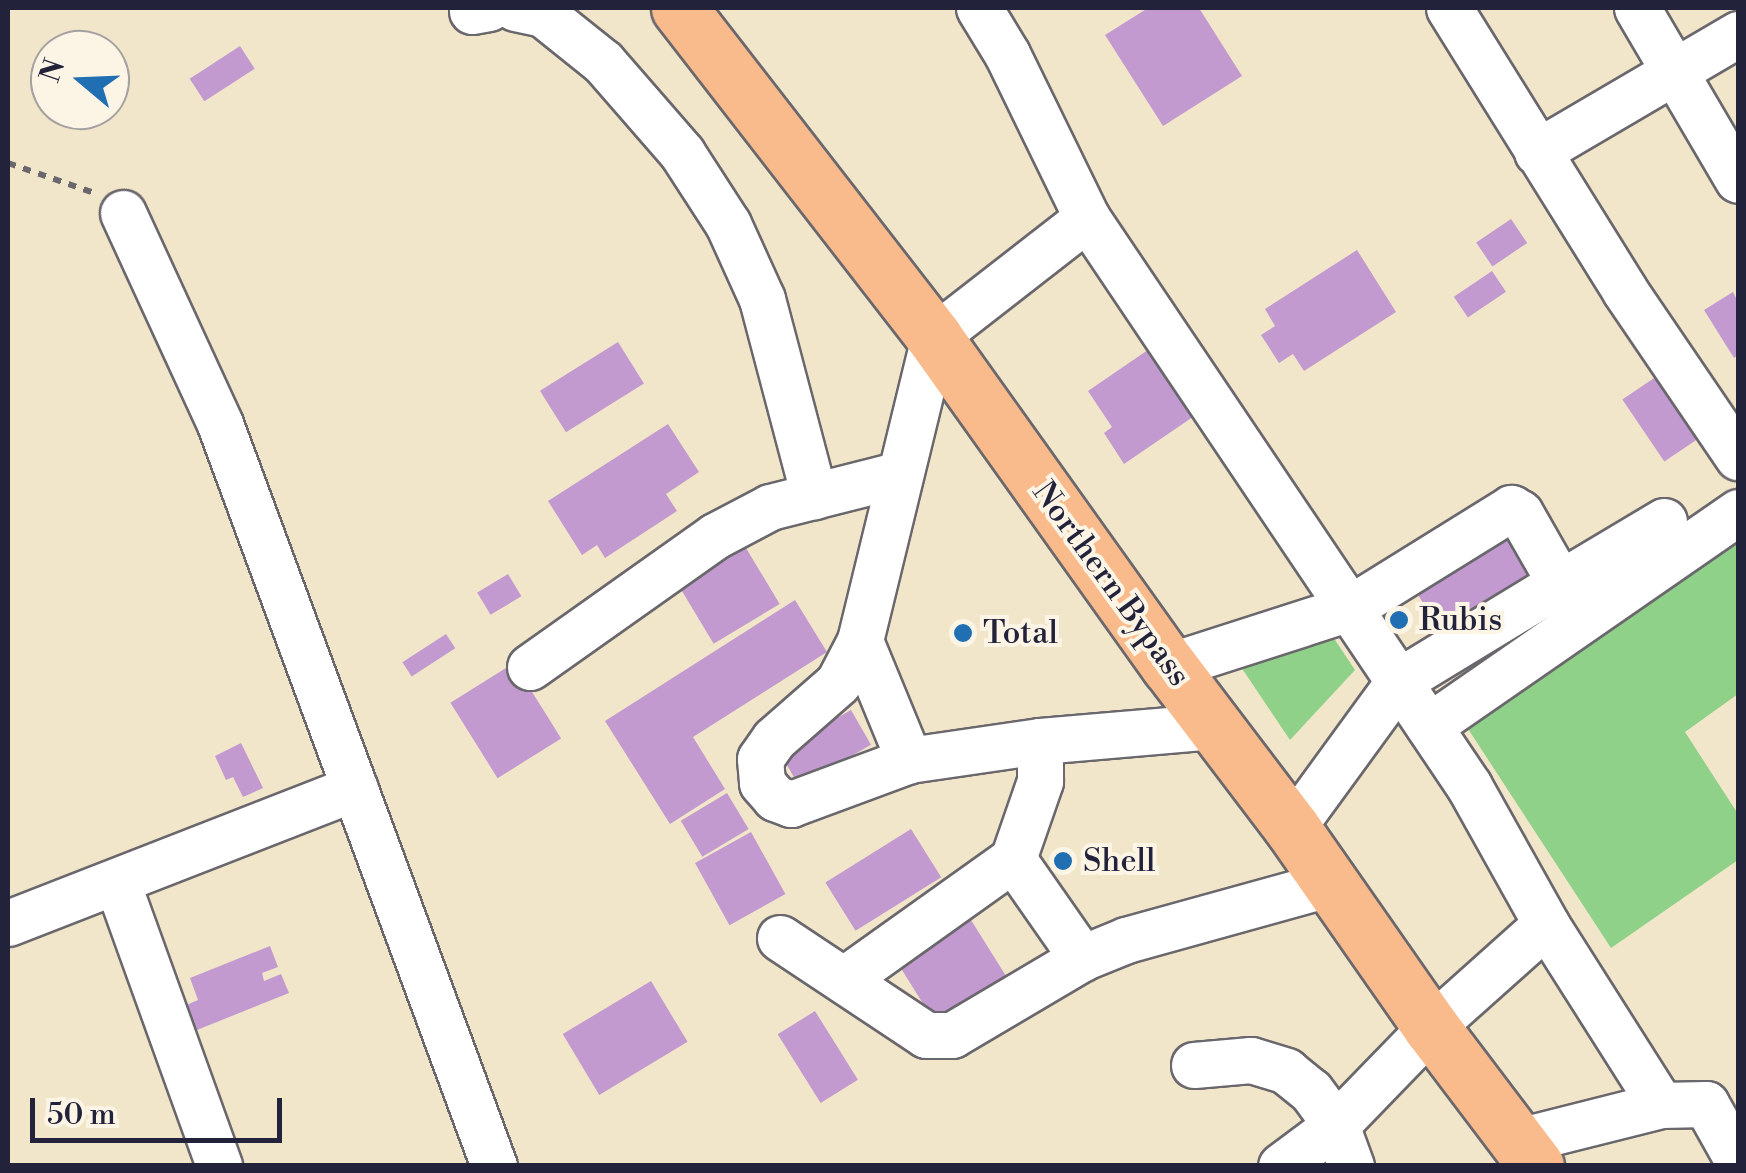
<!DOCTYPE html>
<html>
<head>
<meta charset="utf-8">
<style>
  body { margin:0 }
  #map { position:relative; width:1746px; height:1173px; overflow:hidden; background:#f1e6c9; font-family:"Libre Bodoni",serif }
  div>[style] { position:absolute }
  .green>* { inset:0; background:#8fd188 }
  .building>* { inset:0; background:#c29ad0; transform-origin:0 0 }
  .path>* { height:6px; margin-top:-3px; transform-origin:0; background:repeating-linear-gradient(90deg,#6a676d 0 8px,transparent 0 16px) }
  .roads { filter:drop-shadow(2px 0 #6a676d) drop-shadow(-2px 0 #6a676d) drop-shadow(0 2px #6a676d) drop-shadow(0 -2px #6a676d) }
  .minor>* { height:45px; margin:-22.5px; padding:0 22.5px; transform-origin:22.5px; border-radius:22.5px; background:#fff }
  .major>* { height:55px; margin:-27.5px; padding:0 27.5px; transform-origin:27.5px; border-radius:27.5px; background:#fabb8c }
  .dots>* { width:28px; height:28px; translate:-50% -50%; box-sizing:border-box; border:5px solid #fcf5e5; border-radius:50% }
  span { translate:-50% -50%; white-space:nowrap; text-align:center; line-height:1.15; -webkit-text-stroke:8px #fcf5e5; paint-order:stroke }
  .street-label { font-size:32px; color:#22223b }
  .poi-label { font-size:32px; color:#22223b }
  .left { translate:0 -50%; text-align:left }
  .frame { position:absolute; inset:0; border:10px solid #22223b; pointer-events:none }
  .north { position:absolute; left:30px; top:30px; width:100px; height:100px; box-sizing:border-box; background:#fcf5e5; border:2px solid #a5a1a1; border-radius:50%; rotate:289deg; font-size:28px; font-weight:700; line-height:40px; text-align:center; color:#22223b }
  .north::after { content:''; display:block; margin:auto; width:35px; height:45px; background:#1f6fb2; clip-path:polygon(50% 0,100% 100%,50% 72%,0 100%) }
  .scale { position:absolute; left:30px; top:1098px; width:252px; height:45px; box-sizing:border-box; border:5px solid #22223b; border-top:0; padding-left:12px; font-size:30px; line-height:35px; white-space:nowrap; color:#22223b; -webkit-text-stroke:8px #fcf5e5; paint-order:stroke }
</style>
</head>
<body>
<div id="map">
  <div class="green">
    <i style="clip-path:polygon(1738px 526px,1738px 694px,1685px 732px,1738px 814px,1738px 860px,1611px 948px,1459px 715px)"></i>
    <i style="clip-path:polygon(1325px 625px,1355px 670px,1290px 740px,1237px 661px)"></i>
  </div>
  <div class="building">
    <i style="clip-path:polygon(1148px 8px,1199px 8px,1242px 76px,1163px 126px,1105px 35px)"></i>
    <i style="left:240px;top:46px;width:27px;height:60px;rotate:57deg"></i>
    <i style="left:1511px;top:219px;width:29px;height:42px;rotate:56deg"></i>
    <i style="clip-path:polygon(1357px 250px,1396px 312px,1304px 371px,1293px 354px,1279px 363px,1261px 335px,1275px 326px,1265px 309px)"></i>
    <i style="left:1492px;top:271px;width:25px;height:46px;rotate:56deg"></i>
    <i style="clip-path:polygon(1733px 292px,1738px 302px,1738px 355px,1734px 358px,1704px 310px)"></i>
    <i style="clip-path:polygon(1161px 341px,1206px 408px,1124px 464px,1104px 433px,1112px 427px,1088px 391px)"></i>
    <i style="left:618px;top:342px;width:49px;height:92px;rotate:58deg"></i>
    <i style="left:1663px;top:372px;width:75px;height:49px;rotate:56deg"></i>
    <i style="clip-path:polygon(668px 424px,699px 472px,666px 494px,677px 511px,605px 558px,597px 545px,582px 555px,548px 501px)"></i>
    <i style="left:1514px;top:533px;width:45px;height:114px;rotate:59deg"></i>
    <i style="left:740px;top:538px;width:77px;height:77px;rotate:59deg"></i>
    <i style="left:508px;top:574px;width:26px;height:36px;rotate:59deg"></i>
    <i style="clip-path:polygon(795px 600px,827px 652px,693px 737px,725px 789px,670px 824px,605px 721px)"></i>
    <i style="left:446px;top:634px;width:17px;height:52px;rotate:57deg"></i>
    <i style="left:514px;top:663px;width:89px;height:75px;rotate:58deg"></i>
    <i style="left:851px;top:710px;width:40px;height:83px;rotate:60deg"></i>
    <i style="clip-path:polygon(241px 743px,263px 788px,243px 797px,233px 777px,226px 780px,215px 756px)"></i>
    <i style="left:727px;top:793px;width:42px;height:54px;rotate:59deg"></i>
    <i style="left:911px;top:829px;width:57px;height:101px;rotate:58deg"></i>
    <i style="left:751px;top:832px;width:71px;height:64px;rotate:61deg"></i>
    <i style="left:966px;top:912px;width:82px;height:85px;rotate:58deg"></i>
    <i style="clip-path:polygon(270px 946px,278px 967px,262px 973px,264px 981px,281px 974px,289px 993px,192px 1032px,182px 1007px,198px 1000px,190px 978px)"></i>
    <i style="left:651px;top:981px;width:71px;height:103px;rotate:59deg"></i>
    <i style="left:815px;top:1011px;width:81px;height:44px;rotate:58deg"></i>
  </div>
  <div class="path">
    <i style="left:8px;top:163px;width:91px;rotate:19.2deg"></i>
  </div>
  <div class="roads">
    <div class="minor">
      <i style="left:515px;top:8px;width:29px;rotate:12deg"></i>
      <i style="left:543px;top:14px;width:77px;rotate:38.7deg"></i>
      <i style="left:603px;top:62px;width:121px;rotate:49deg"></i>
      <i style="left:682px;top:153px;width:85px;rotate:57.1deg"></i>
      <i style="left:728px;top:224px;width:82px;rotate:65.6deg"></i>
      <i style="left:762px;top:299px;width:204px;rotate:75.2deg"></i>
      <i style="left:979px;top:8px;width:54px;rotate:58.7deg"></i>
      <i style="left:1007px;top:54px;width:182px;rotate:64deg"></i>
      <i style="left:1087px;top:218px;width:685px;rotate:56.08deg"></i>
      <i style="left:1469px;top:786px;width:158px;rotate:60.8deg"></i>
      <i style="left:1546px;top:924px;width:214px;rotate:57.6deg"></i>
      <i style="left:1661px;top:1105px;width:45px;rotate:-1.3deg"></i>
      <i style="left:1706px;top:1104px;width:65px;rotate:60.7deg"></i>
      <i style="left:1449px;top:8px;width:333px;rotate:58.1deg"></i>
      <i style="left:1625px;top:291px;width:201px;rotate:55.8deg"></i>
      <i style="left:1637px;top:8px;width:199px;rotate:59.6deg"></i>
      <i style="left:472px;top:11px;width:17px;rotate:-10deg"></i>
      <i style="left:1537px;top:152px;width:233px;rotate:-30.4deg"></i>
      <i style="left:123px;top:213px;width:232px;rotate:65.3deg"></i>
      <i style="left:220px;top:424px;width:791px;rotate:69.73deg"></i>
      <i style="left:1087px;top:218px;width:194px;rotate:142.1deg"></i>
      <i style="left:934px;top:337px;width:313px;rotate:103.7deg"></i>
      <i style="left:860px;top:641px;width:47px;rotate:117.6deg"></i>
      <i style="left:838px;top:683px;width:85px;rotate:138.8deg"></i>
      <i style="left:774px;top:739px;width:24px;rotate:125deg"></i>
      <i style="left:760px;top:759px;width:24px;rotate:85deg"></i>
      <i style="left:762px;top:783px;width:20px;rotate:49deg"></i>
      <i style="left:775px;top:798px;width:17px;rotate:21deg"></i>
      <i style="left:791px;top:804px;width:126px;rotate:-20.4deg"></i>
      <i style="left:909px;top:760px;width:132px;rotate:-8.3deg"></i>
      <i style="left:1040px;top:741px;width:177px;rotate:-4.9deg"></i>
      <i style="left:1560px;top:583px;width:121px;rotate:-30.8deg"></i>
      <i style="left:860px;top:641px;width:129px;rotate:67.6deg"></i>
      <i style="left:1169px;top:666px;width:190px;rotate:-17.8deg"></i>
      <i style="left:1350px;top:608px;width:190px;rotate:-31.8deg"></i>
      <i style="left:1511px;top:508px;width:10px;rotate:29deg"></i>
      <i style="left:1520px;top:513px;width:81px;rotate:60.3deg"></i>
      <i style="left:1560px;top:583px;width:188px;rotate:148.7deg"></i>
      <i style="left:1399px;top:681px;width:182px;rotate:126.1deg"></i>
      <i style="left:530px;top:667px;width:227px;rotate:-35.3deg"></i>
      <i style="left:715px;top:536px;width:62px;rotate:-27.8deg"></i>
      <i style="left:770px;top:507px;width:134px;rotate:-14.2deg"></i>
      <i style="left:1429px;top:726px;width:376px;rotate:-34.7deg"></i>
      <i style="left:1013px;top:859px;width:121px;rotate:55.1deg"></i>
      <i style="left:117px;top:882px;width:302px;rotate:70.2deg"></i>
      <i style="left:8px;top:923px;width:372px;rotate:-21.3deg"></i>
      <i style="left:780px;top:938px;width:175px;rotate:33.6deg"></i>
      <i style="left:926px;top:1035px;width:26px"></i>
      <i style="left:952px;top:1035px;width:151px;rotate:-30.6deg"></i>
      <i style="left:1082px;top:958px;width:48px;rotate:-22.2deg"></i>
      <i style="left:1126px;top:940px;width:213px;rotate:-15.5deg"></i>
      <i style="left:846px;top:978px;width:205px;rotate:-35.5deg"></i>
      <i style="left:1013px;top:859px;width:83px;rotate:-70.9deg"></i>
      <i style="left:1040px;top:781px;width:40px;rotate:-90deg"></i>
      <i style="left:1194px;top:1065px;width:57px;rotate:-5deg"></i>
      <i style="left:1251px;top:1060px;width:37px;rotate:17deg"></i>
      <i style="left:1286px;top:1071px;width:32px;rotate:39deg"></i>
      <i style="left:1311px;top:1091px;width:42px;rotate:53.7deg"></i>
      <i style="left:1336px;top:1125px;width:44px;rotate:69.9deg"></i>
      <i style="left:1518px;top:1141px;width:147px;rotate:-14.1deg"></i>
      <i style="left:1281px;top:1166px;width:69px;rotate:-36.7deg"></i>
      <i style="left:1336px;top:1125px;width:136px;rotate:-45.9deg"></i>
      <i style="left:1431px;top:1027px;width:154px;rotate:-41.8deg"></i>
    </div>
    <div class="major">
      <i style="left:679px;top:8px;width:416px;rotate:52.2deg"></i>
      <i style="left:934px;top:337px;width:404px;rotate:54.5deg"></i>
      <i style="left:1169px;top:666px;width:203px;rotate:52.8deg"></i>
      <i style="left:1292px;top:828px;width:243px;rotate:55.1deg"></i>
      <i style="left:1431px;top:1027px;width:174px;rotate:52.9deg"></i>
    </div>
  </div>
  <div class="dots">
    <i style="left:1399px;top:620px;background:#1f6fb2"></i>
    <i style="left:963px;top:633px;background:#1f6fb2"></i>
    <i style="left:1063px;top:861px;background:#1f6fb2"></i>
  </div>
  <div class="street-label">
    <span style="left:1111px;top:584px;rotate:54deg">Northern Bypass</span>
  </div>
  <div class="poi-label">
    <span class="left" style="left:1419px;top:620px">Rubis</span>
    <span class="left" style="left:983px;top:633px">Total</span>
    <span class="left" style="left:1083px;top:861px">Shell</span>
  </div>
  <div class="frame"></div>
  <div class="north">N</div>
  <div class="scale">50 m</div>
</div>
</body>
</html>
